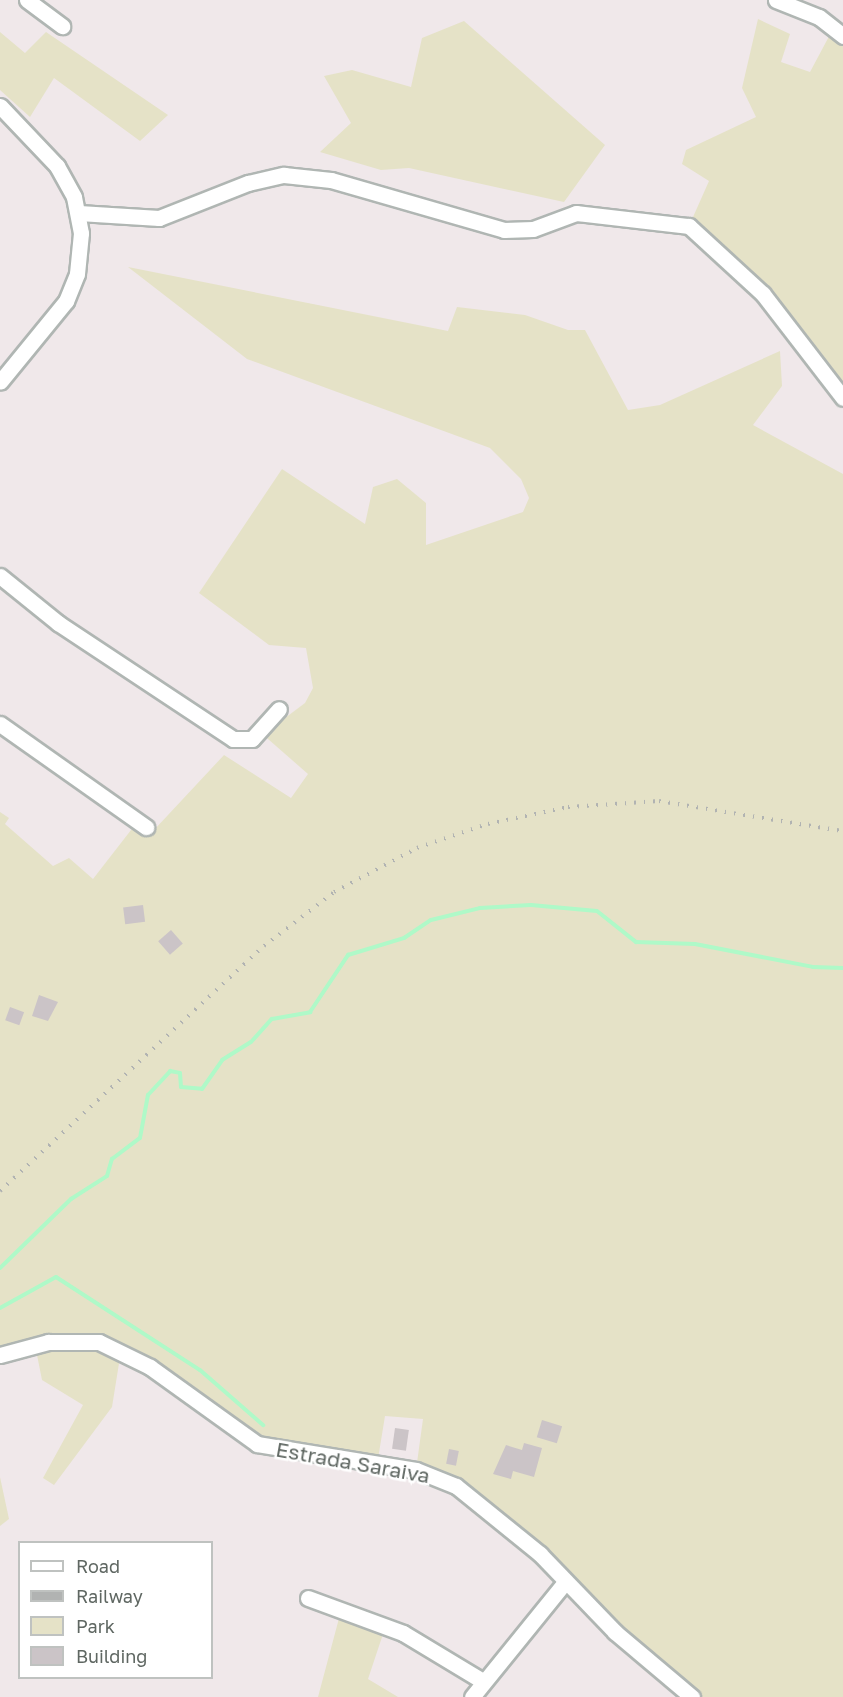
<!DOCTYPE html>
<html>
<head>
<meta charset="utf-8">
<style>
  body { margin:0 }
  #map { position:relative; width:843px; height:1697px; overflow:hidden; background:#f0e8ea; font-family:"Golos Text",sans-serif }
  div>[style] { position:absolute }
  .green>* { inset:0; background:#e5e2c7 }
  .stream>* { height:4px; margin:-2px; padding:0 2px; transform-origin:2px; border-radius:2px; background:#aff9c8 }
  .building>* { inset:0; background:#cbc4c7; transform-origin:0 0 }
  .roads { filter:drop-shadow(2px 0 #b0b6b3) drop-shadow(-2px 0 #b0b6b3) drop-shadow(0 2px #b0b6b3) drop-shadow(0 -2px #b0b6b3) }
  .minor>* { height:15px; margin:-7.5px; padding:0 7.5px; transform-origin:7.5px; border-radius:7.5px; background:#fff }
  .rail>* { height:4px; margin-top:-2px; transform-origin:0; background:repeating-linear-gradient(90deg,#b1b3b2 0 1.5px,transparent 0 9.5px) }
  span { translate:-50% -50%; white-space:nowrap; text-align:center; line-height:1.15; -webkit-text-stroke:5px #fff; paint-order:stroke }
  .street-label { font-size:21px; color:#5f6762 }
  .legend { position:absolute; left:18px; top:1541px; width:195px; height:138px; box-sizing:border-box; background:#fff; border:2px solid #bfc2c0; margin:0; padding:8px 10px; list-style:none; font-size:18px; color:#5f6762 }
  .legend li { display:flex; align-items:center; gap:12px; height:30px }
  .legend b { width:30px; border:2px solid #bfc2c0 }
</style>
</head>
<body>
<div id="map">
  <div class="green">
    <i style="clip-path:polygon(758px 19px,790px 34px,781px 62px,810px 72px,834px 27px,843px 36px,843px 398px,763px 294px,689px 226px,709px 181px,682px 164px,686px 150px,756px 117px,742px 88px)"></i>
    <i style="clip-path:polygon(464px 21px,605px 145px,564px 202px,409px 168px,381px 170px,320px 152px,351px 123px,324px 76px,352px 70px,411px 87px,422px 38px)"></i>
    <i style="clip-path:polygon(0 32px,25px 53px,46px 32px,168px 115px,140px 141px,54px 78px,30px 117px,0 90px)"></i>
    <i style="clip-path:polygon(128px 267px,448px 331px,457px 307px,525px 315px,568px 330px,585px 330px,628px 410px,660px 405px,780px 351px,782px 386px,753px 425px,843px 474px,843px 1697px,692px 1697px,474px 1496px,416px 1470px,423px 1419px,385px 1416px,377px 1465px,257px 1444px,121px 1351px,112px 1407px,54px 1485px,43px 1478px,83px 1405px,42px 1380px,35px 1345px,0 1355px,0 812px,9px 818px,5px 824px,53px 866px,69px 858px,93px 879px,138px 821px,154px 830px,224px 755px,291px 798px,308px 774px,260px 732px,277px 712px,285px 718px,305px 703px,313px 688px,306px 648px,269px 645px,199px 593px,282px 469px,365px 524px,373px 487px,397px 479px,426px 503px,426px 545px,523px 512px,529px 498px,521px 479px,490px 448px,247px 359px)"></i>
    <i style="clip-path:polygon(0 1477px,9px 1519px,0 1526px)"></i>
    <i style="clip-path:polygon(342px 1607px,386px 1625px,368px 1679px,398px 1697px,318px 1697px)"></i>
  </div>
  <div class="stream">
    <i style="left:0;top:1268px;width:99px;rotate:-44.2deg"></i>
    <i style="left:71px;top:1199px;width:43px;rotate:-32.6deg"></i>
    <i style="left:107px;top:1176px;width:18px;rotate:-74deg"></i>
    <i style="left:112px;top:1159px;width:35px;rotate:-37deg"></i>
    <i style="left:140px;top:1138px;width:44px;rotate:-79.5deg"></i>
    <i style="left:148px;top:1095px;width:33px;rotate:-47deg"></i>
    <i style="left:170px;top:1071px;width:10px;rotate:11deg"></i>
    <i style="left:180px;top:1073px;width:14px;rotate:86deg"></i>
    <i style="left:181px;top:1087px;width:21px;rotate:5deg"></i>
    <i style="left:202px;top:1089px;width:35px;rotate:-55deg"></i>
    <i style="left:222px;top:1060px;width:34px;rotate:-32deg"></i>
    <i style="left:251px;top:1042px;width:31px;rotate:-48deg"></i>
    <i style="left:272px;top:1019px;width:39px;rotate:-10deg"></i>
    <i style="left:310px;top:1012px;width:69px;rotate:-56.3deg"></i>
    <i style="left:348px;top:955px;width:59px;rotate:-16.9deg"></i>
    <i style="left:404px;top:938px;width:32px;rotate:-34deg"></i>
    <i style="left:431px;top:920px;width:50px;rotate:-13.8deg"></i>
    <i style="left:480px;top:908px;width:51px;rotate:-3.4deg"></i>
    <i style="left:531px;top:905px;width:66px;rotate:5.2deg"></i>
    <i style="left:597px;top:911px;width:50px;rotate:38.5deg"></i>
    <i style="left:636px;top:942px;width:59px;rotate:1.9deg"></i>
    <i style="left:695px;top:944px;width:120px;rotate:11deg"></i>
    <i style="left:813px;top:967px;width:30px;rotate:2deg"></i>
    <i style="left:0;top:1308px;width:64px;rotate:-29deg"></i>
    <i style="left:56px;top:1277px;width:171px;rotate:32.9deg"></i>
    <i style="left:200px;top:1370px;width:84px;rotate:41.1deg"></i>
  </div>
  <div class="building">
    <i style="left:143px;top:905px;width:17px;height:20px;rotate:83deg"></i>
    <i style="left:171px;top:930px;width:18px;height:17px;rotate:49deg"></i>
    <i style="clip-path:polygon(39px 995px,58px 1002px,48px 1021px,32px 1016px)"></i>
    <i style="left:10px;top:1007px;width:15px;height:14px;rotate:20deg"></i>
    <i style="left:542px;top:1420px;width:21px;height:18px;rotate:17deg"></i>
    <i style="left:395px;top:1428px;width:14px;height:21px;rotate:8deg"></i>
    <i style="clip-path:polygon(524px 1443px,542px 1448px,534px 1477px,513px 1471px,511px 1479px,493px 1474px,506px 1445px,522px 1450px)"></i>
    <i style="left:449px;top:1449px;width:10px;height:15px;rotate:11deg"></i>
  </div>
  <div class="roads">
    <div class="minor">
      <i style="left:27px;top:0;width:44px;rotate:36.6deg"></i>
      <i style="left:776px;top:0;width:46px;rotate:21.6deg"></i>
      <i style="left:819px;top:17px;width:31px;rotate:38deg"></i>
      <i style="left:0;top:106px;width:83px;rotate:46.5deg"></i>
      <i style="left:57px;top:166px;width:35px;rotate:61deg"></i>
      <i style="left:74px;top:197px;width:37px;rotate:79deg"></i>
      <i style="left:81px;top:233px;width:41px;rotate:95.6deg"></i>
      <i style="left:77px;top:274px;width:29px;rotate:112deg"></i>
      <i style="left:66px;top:301px;width:104px;rotate:129.2deg"></i>
      <i style="left:79px;top:213px;width:80px;rotate:3.6deg"></i>
      <i style="left:159px;top:218px;width:96px;rotate:-21.5deg"></i>
      <i style="left:248px;top:183px;width:37px;rotate:-13deg"></i>
      <i style="left:284px;top:175px;width:47px;rotate:6.1deg"></i>
      <i style="left:331px;top:180px;width:180px;rotate:16.1deg"></i>
      <i style="left:504px;top:230px;width:29px;rotate:-2deg"></i>
      <i style="left:533px;top:229px;width:46px;rotate:-20.4deg"></i>
      <i style="left:576px;top:213px;width:114px;rotate:6.6deg"></i>
      <i style="left:689px;top:226px;width:100px;rotate:42.6deg"></i>
      <i style="left:763px;top:294px;width:131px;rotate:52.4deg"></i>
      <i style="left:0;top:576px;width:75px;rotate:39deg"></i>
      <i style="left:58px;top:623px;width:210px;rotate:33.5deg"></i>
      <i style="left:233px;top:739px;width:19px"></i>
      <i style="left:252px;top:739px;width:40px;rotate:-48deg"></i>
      <i style="left:0;top:724px;width:179px;rotate:35.2deg"></i>
      <i style="left:0;top:1355px;width:50px;rotate:-15.2deg"></i>
      <i style="left:48px;top:1342px;width:51px"></i>
      <i style="left:99px;top:1342px;width:57px;rotate:26.1deg"></i>
      <i style="left:150px;top:1367px;width:132px;rotate:35.7deg"></i>
      <i style="left:257px;top:1444px;width:161px;rotate:9.3deg"></i>
      <i style="left:416px;top:1470px;width:43px;rotate:21.8deg"></i>
      <i style="left:456px;top:1486px;width:108px;rotate:39deg"></i>
      <i style="left:540px;top:1554px;width:108px;rotate:46.1deg"></i>
      <i style="left:615px;top:1632px;width:101px;rotate:40.2deg"></i>
      <i style="left:308px;top:1598px;width:101px;rotate:20.2deg"></i>
      <i style="left:403px;top:1633px;width:91px;rotate:31.1deg"></i>
      <i style="left:472px;top:1697px;width:148px;rotate:-51deg"></i>
    </div>
  </div>
  <div class="rail">
    <i style="left:0;top:1191px;width:360px;rotate:-42.9deg"></i>
    <i style="left:264px;top:946px;width:88px;rotate:-37.6deg"></i>
    <i style="left:334px;top:892px;width:94px;rotate:-27.9deg"></i>
    <i style="left:417px;top:848px;width:75px;rotate:-18.7deg"></i>
    <i style="left:488px;top:824px;width:82px;rotate:-12deg"></i>
    <i style="left:568px;top:807px;width:91px;rotate:-3.8deg"></i>
    <i style="left:659px;top:801px;width:186px;rotate:9.3deg"></i>
  </div>
  <div class="street-label">
    <span style="left:353px;top:1462px;rotate:10deg">Estrada Saraiva</span>
  </div>
  <ul class="legend">
  <li><b style="height:8px;background:#fff"></b>Road</li>
  <li><b style="height:8px;background:#b1b3b2"></b>Railway</li>
  <li><b style="height:16px;background:#e5e2c7"></b>Park</li>
  <li><b style="height:16px;background:#cbc4c7"></b>Building</li>
  </ul>
</div>
</body>
</html>
